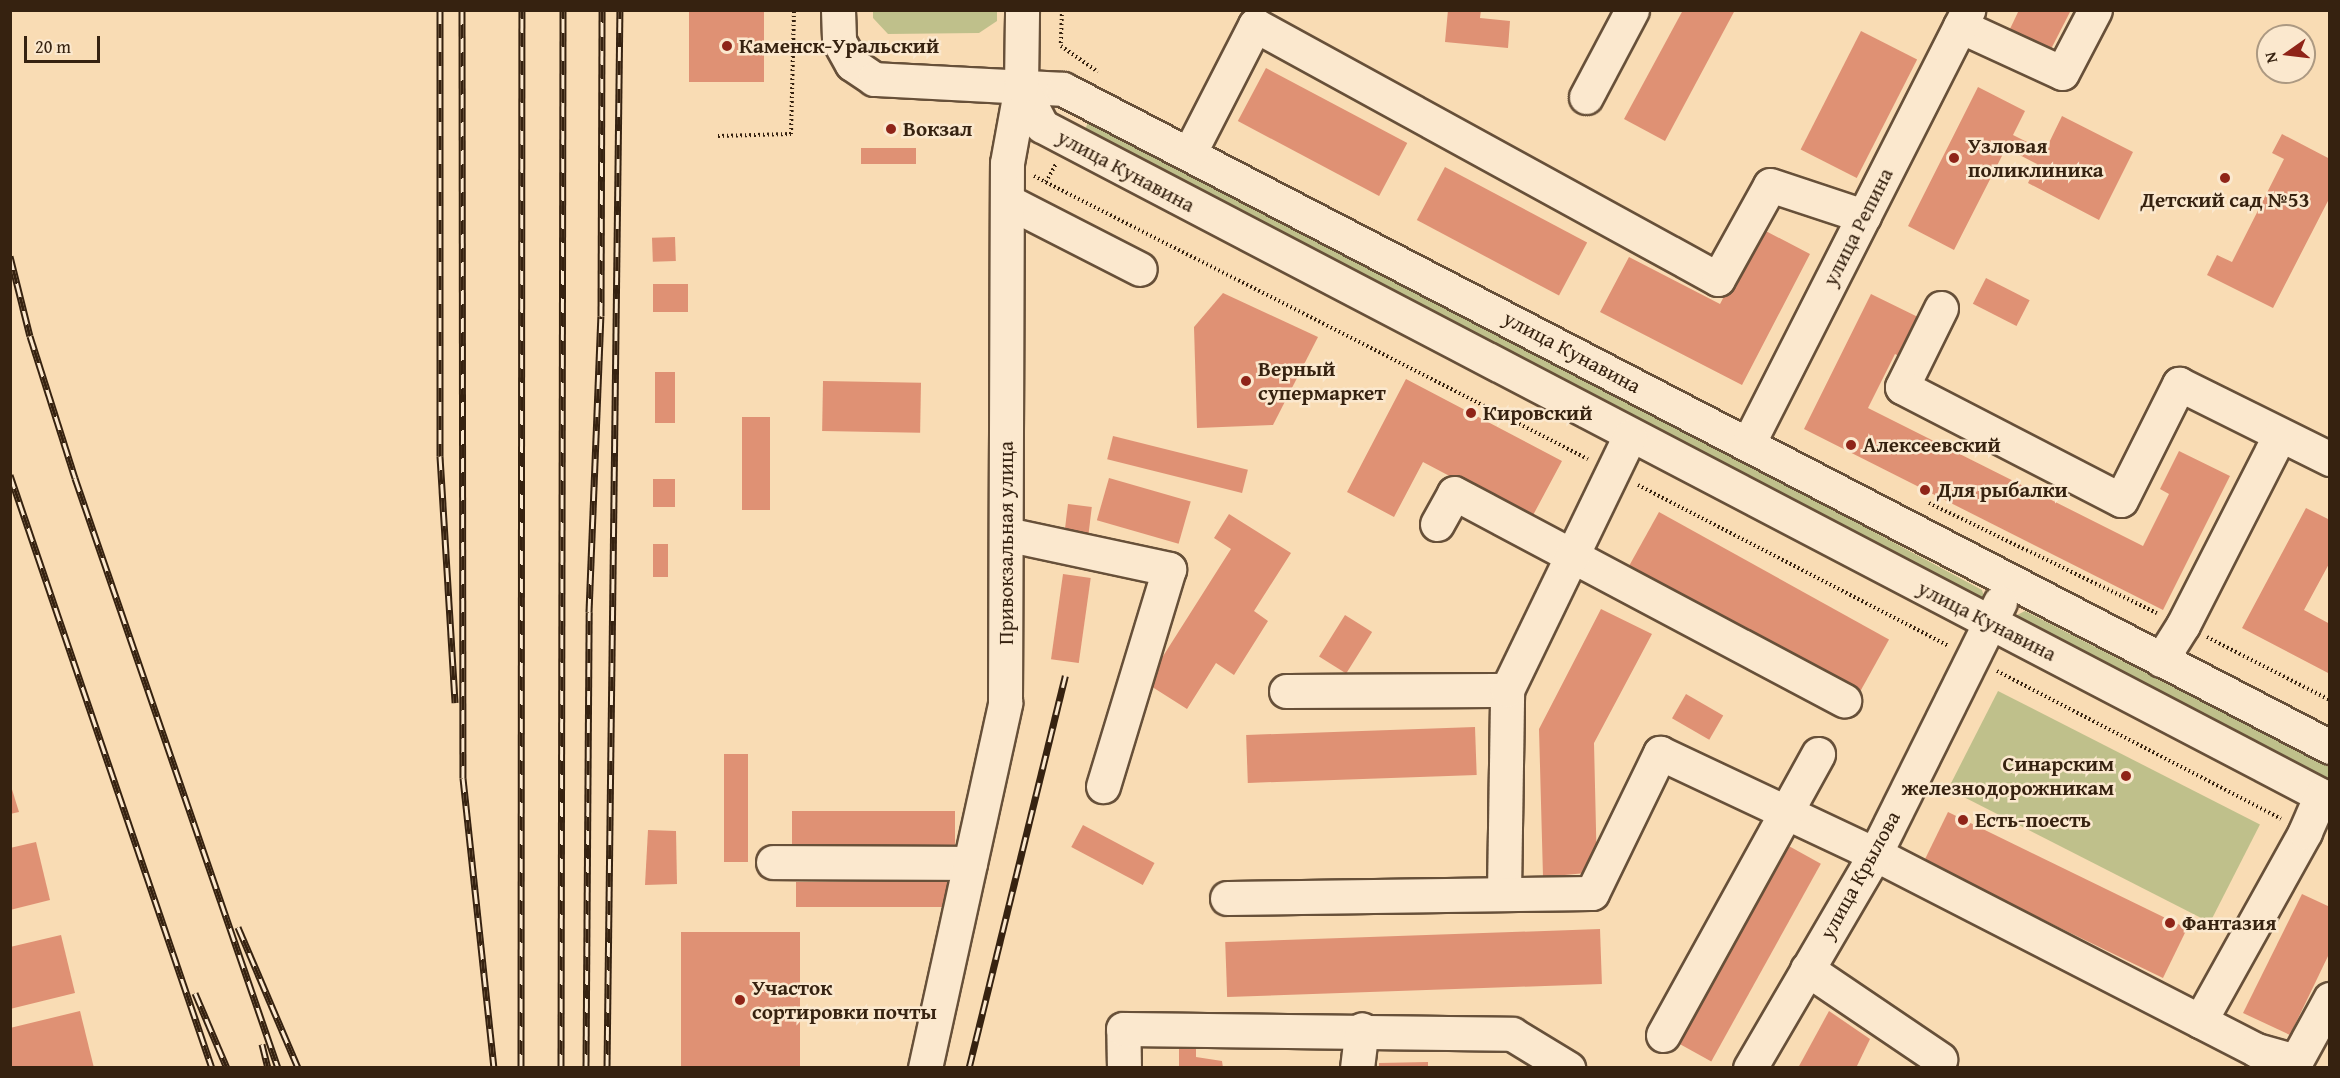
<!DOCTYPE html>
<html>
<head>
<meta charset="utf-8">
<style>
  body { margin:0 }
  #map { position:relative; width:2340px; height:1078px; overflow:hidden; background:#f9dcb4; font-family:"Gentium Book Plus",serif }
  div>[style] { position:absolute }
  .green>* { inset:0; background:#bfc08b; transform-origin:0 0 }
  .building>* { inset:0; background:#df9174; transform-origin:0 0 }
  .path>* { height:4px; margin-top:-2px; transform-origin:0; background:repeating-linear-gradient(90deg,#362210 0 1.5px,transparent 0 4.5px) }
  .roads { filter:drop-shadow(2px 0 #675039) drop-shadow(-2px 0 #675039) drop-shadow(0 2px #675039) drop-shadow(0 -2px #675039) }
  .minor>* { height:33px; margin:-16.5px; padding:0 16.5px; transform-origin:16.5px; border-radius:16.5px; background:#fbe8ce }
  .rail>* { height:7px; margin-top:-3.5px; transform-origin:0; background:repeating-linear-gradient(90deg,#fbe8ce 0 14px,#362210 0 28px); box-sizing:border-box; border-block:2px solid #362210 }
  .dots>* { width:16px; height:16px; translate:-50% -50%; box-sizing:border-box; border:3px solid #fbe8ce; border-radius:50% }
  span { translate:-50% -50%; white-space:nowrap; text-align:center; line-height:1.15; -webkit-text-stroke:5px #fbe8ce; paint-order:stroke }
  .poi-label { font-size:21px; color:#362210; font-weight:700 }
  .left { translate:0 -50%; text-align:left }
  .right { translate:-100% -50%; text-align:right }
  .street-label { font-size:21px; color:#362210 }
  .frame { position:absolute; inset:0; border:12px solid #362210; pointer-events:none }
  .north { position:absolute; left:2256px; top:24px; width:60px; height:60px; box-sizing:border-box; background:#fbe8ce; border:2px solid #ac9982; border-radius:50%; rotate:256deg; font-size:16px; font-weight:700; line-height:24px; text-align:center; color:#362210 }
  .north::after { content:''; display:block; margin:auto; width:21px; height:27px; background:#8f2418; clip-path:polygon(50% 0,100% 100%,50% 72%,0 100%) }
  .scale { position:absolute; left:24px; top:36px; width:76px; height:27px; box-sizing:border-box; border:3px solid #362210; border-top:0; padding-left:8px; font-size:18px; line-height:21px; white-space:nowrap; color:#362210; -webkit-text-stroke:4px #fbe8ce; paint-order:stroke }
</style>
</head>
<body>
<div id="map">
  <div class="green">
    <i style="clip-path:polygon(873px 11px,997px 11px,997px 21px,979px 33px,888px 34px,873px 18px)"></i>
    <i style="clip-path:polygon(1090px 119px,1718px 448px,1982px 590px,1984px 597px,1978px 601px,1757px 485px,1713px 458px,1084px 131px)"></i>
    <i style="clip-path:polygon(2025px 611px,2329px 767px,2329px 782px,2022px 623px,2017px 615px)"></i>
    <i style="left:1998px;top:691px;width:294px;height:110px;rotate:27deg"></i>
  </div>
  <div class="building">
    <i style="left:689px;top:10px;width:75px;height:72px"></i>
    <i style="clip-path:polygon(1448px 10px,1481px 10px,1480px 18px,1510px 21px,1508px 48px,1445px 42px)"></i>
    <i style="clip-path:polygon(1683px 10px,1735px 10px,1665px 141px,1624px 119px)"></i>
    <i style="clip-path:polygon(2019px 10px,2071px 10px,2049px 53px,2009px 31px)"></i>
    <i style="left:1861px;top:31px;width:63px;height:133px;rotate:27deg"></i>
    <i style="left:1266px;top:68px;width:160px;height:60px;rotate:28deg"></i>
    <i style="clip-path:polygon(1978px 87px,2025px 111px,2013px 135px,2045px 151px,2062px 116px,2133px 152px,2099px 220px,2028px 183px,2037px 164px,2006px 148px,1954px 250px,1908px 226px)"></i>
    <i style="clip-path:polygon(2282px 134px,2330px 159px,2330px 197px,2273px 308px,2207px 275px,2217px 255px,2232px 262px,2284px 159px,2272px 153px)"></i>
    <i style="left:861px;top:148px;width:55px;height:16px"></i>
    <i style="left:1445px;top:167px;width:161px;height:60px;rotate:28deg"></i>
    <i style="clip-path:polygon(1760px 228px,1810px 254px,1742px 385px,1600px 312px,1629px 257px,1720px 304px)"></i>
    <i style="left:675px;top:237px;width:24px;height:23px;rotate:88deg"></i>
    <i style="left:1986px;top:278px;width:49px;height:29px;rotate:27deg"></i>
    <i style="left:688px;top:284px;width:28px;height:35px;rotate:90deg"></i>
    <i style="clip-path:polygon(1223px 293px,1318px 337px,1273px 425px,1197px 428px,1194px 327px)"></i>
    <i style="clip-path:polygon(1871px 294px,1922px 319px,1903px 358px,1895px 354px,1868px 408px,2143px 546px,2169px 494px,2160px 489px,2179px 451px,2230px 476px,2163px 610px,1804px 429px)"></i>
    <i style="left:655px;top:372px;width:20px;height:51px"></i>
    <i style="clip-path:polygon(1406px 379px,1562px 461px,1531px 519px,1423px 462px,1394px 517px,1347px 492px)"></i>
    <i style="left:823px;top:381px;width:98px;height:50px;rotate:1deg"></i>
    <i style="left:742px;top:417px;width:28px;height:93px"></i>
    <i style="left:1113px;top:436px;width:139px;height:24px;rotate:14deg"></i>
    <i style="left:1109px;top:478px;width:85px;height:44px;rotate:16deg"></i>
    <i style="left:653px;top:479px;width:22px;height:28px"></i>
    <i style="left:1068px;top:504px;width:24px;height:36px;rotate:7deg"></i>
    <i style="clip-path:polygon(2306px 508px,2330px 520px,2330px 562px,2304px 610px,2330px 624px,2330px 674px,2242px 628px)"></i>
    <i style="left:1659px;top:512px;width:263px;height:65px;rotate:29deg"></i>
    <i style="clip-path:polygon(1229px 514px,1291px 553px,1254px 611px,1268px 621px,1234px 675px,1216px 663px,1187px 709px,1146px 683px,1231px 549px,1214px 538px)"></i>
    <i style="left:653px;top:544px;width:15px;height:33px"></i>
    <i style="left:1063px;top:574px;width:28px;height:86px;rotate:8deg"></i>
    <i style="clip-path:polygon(1601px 609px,1652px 634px,1594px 743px,1597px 872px,1543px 877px,1539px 729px)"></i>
    <i style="left:1345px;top:615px;width:32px;height:49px;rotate:32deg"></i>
    <i style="left:1686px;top:694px;width:43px;height:28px;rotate:30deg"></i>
    <i style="left:1475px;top:727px;width:48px;height:229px;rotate:88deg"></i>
    <i style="left:724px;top:754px;width:24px;height:108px"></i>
    <i style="clip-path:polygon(10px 783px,19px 812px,10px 814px)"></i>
    <i style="left:792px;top:811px;width:163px;height:46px"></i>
    <i style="left:1948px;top:812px;width:266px;height:55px;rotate:26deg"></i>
    <i style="left:1083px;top:825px;width:81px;height:25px;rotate:28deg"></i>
    <i style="clip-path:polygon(648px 830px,676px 831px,677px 884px,645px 885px)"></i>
    <i style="left:1778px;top:840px;width:49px;height:226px;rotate:29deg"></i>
    <i style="clip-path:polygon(36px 842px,50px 900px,10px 910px,10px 848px)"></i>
    <i style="left:796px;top:882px;width:154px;height:25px"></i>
    <i style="clip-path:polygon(2302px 894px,2330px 907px,2330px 952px,2290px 1035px,2243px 1013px)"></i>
    <i style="left:1600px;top:929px;width:55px;height:375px;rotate:88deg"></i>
    <i style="left:681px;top:932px;width:119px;height:136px"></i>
    <i style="clip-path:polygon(61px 935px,75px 993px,10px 1009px,10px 947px)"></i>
    <i style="clip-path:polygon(80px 1011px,94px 1068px,10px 1068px,10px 1028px)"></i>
    <i style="clip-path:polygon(1829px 1011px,1870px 1039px,1856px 1068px,1798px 1068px)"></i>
    <i style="clip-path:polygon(1196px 1045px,1196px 1057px,1222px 1061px,1223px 1068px,1179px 1068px,1179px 1046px)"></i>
    <i style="clip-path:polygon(1428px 1062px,1428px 1068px,1379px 1068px,1379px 1063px)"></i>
  </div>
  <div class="path">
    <i style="left:1062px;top:10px;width:36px;rotate:92deg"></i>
    <i style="left:1061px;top:46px;width:45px;rotate:35.1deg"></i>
    <i style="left:718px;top:136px;width:73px;rotate:-1.6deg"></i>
    <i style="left:791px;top:134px;width:124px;rotate:-88.6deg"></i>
    <i style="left:1034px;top:176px;width:622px;rotate:27.06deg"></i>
    <i style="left:1046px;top:182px;width:21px;rotate:-61deg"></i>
    <i style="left:1638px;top:485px;width:349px;rotate:27.4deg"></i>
    <i style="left:1929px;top:503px;width:253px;rotate:25.8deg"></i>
    <i style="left:2207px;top:637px;width:138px;rotate:27.1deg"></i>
    <i style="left:1997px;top:671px;width:320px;rotate:27.5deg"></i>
  </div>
  <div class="roads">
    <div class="minor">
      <i style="left:838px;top:10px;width:31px;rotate:88deg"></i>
      <i style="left:839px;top:41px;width:26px;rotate:61deg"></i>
      <i style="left:852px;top:64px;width:27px;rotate:34deg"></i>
      <i style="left:874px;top:79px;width:189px;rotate:3deg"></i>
      <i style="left:1063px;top:89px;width:1428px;rotate:27.44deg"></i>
      <i style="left:1960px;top:26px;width:112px;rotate:24.7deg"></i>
      <i style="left:2062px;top:73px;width:71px;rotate:-62.4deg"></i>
      <i style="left:1021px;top:86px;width:45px;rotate:62.3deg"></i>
      <i style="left:1042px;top:126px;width:1454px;rotate:27.62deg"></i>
      <i style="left:1586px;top:97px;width:98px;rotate:-62.1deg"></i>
      <i style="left:1190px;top:152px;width:143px;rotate:-62.9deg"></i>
      <i style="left:1255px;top:25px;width:528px;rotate:28.75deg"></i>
      <i style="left:1718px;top:279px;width:107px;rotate:-61deg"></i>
      <i style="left:1770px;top:185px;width:99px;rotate:18.3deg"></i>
      <i style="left:1007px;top:201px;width:149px;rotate:27.1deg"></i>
      <i style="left:1941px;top:308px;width:88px;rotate:116.3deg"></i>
      <i style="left:1902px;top:387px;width:246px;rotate:27.3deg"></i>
      <i style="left:2121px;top:500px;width:130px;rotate:-63.4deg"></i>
      <i style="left:2179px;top:384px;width:169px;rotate:26.4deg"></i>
      <i style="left:1748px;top:444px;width:487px;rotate:-63.1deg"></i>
      <i style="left:1437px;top:524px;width:35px;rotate:-61deg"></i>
      <i style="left:1454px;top:493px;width:442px;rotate:28deg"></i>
      <i style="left:1006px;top:534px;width:167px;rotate:12.1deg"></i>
      <i style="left:1169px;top:569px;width:227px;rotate:106.9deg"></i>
      <i style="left:2161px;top:660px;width:41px;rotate:-57.8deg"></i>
      <i style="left:2183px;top:625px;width:213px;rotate:-63deg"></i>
      <i style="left:1286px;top:691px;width:221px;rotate:-0.3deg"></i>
      <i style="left:773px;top:862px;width:197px;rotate:0.3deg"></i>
      <i style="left:1504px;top:892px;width:202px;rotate:-89.1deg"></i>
      <i style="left:1507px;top:690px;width:282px;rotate:-64.2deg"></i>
      <i style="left:1227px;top:898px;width:365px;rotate:-0.8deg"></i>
      <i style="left:1592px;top:893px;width:156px;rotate:-64.1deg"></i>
      <i style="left:1660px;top:753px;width:238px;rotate:25.2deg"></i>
      <i style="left:1875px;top:854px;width:428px;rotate:27.2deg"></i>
      <i style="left:2256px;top:1050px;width:41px;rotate:15.4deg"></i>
      <i style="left:2296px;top:1061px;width:71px;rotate:-61.3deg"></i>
      <i style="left:1807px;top:969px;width:161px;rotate:34.1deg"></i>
      <i style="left:2200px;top:1021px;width:216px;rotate:-60.9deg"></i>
      <i style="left:2305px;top:832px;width:40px;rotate:-66.6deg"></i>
      <i style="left:1663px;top:1035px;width:321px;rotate:-61.1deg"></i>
      <i style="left:925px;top:1068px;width:374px;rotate:-77.6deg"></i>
      <i style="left:1005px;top:703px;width:540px;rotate:-89.79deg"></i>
      <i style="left:1007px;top:163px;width:78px;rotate:-79.7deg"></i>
      <i style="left:1021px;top:86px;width:76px;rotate:-89.2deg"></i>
      <i style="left:1124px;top:1068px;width:39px;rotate:-91deg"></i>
      <i style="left:1123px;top:1029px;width:389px;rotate:0.7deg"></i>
      <i style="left:1512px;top:1034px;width:66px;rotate:31.3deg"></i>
      <i style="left:1357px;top:1068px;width:39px;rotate:-83deg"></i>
      <i style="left:1750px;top:1068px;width:248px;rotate:-59.7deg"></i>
      <i style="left:1875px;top:854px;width:281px;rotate:-63.6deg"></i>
    </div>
  </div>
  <div class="rail">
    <i style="left:440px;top:10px;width:446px;rotate:90deg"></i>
    <i style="left:440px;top:456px;width:247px;rotate:86.5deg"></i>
    <i style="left:462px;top:10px;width:768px;rotate:89.93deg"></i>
    <i style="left:463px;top:778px;width:292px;rotate:83.9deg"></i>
    <i style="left:10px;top:256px;width:82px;rotate:76deg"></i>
    <i style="left:30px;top:336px;width:149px;rotate:72.4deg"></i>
    <i style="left:75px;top:478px;width:624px;rotate:71.01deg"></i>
    <i style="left:10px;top:475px;width:626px;rotate:71.19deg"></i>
    <i style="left:238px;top:927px;width:153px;rotate:66.9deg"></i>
    <i style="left:195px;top:993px;width:82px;rotate:66.9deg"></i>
    <i style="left:262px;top:1044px;width:25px;rotate:76deg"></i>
    <i style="left:521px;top:1068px;width:1058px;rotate:-89.95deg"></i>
    <i style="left:561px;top:1068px;width:1058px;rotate:-89.89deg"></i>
    <i style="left:586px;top:1068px;width:456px;rotate:-89.6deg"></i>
    <i style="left:589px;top:612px;width:296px;rotate:-87.7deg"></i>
    <i style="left:601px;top:316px;width:306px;rotate:-89.8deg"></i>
    <i style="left:607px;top:1068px;width:1058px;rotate:-89.3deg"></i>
    <i style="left:969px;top:1068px;width:404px;rotate:-76.2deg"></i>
  </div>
  <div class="dots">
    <i style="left:727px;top:46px;background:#8f2418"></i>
    <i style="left:891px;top:129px;background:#8f2418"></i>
    <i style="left:1954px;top:158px;background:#8f2418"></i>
    <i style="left:2225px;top:178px;background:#8f2418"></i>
    <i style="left:1246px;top:381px;background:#8f2418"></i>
    <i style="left:1471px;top:413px;background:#8f2418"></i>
    <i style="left:1851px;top:445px;background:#8f2418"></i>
    <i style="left:1925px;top:490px;background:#8f2418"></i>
    <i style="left:2126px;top:776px;background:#8f2418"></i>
    <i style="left:1963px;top:820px;background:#8f2418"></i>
    <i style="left:2170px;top:923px;background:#8f2418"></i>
    <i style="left:740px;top:1000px;background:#8f2418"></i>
  </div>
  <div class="poi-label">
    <span class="left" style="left:739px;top:46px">Каменск-Уральский</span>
    <span class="left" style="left:903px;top:129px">Вокзал</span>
    <span class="left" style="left:1968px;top:158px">Узловая<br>поликлиника</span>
    <span style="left:2225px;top:200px">Детский сад №53</span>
    <span class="left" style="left:1258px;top:381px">Верный<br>супермаркет</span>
    <span class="left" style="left:1483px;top:413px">Кировский</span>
    <span class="left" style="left:1863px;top:445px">Алексеевский</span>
    <span class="left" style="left:1937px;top:490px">Для рыбалки</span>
    <span class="right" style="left:2114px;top:776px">Синарским<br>железнодорожникам</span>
    <span class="left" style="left:1975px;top:820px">Есть-поесть</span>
    <span class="left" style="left:2182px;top:923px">Фантазия</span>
    <span class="left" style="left:752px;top:1000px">Участок<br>сортировки почты</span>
  </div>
  <div class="street-label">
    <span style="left:1126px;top:171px;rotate:28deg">улица Кунавина</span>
    <span style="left:1858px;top:227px;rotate:-63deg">улица Репина</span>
    <span style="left:1572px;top:352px;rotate:28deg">улица Кунавина</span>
    <span style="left:1006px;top:543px;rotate:-90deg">Привокзальная улица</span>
    <span style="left:1987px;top:621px;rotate:27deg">улица Кунавина</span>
    <span style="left:1860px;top:875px;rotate:-61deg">улица Крылова</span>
  </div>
  <div class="frame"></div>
  <div class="north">N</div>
  <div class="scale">20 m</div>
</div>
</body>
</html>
